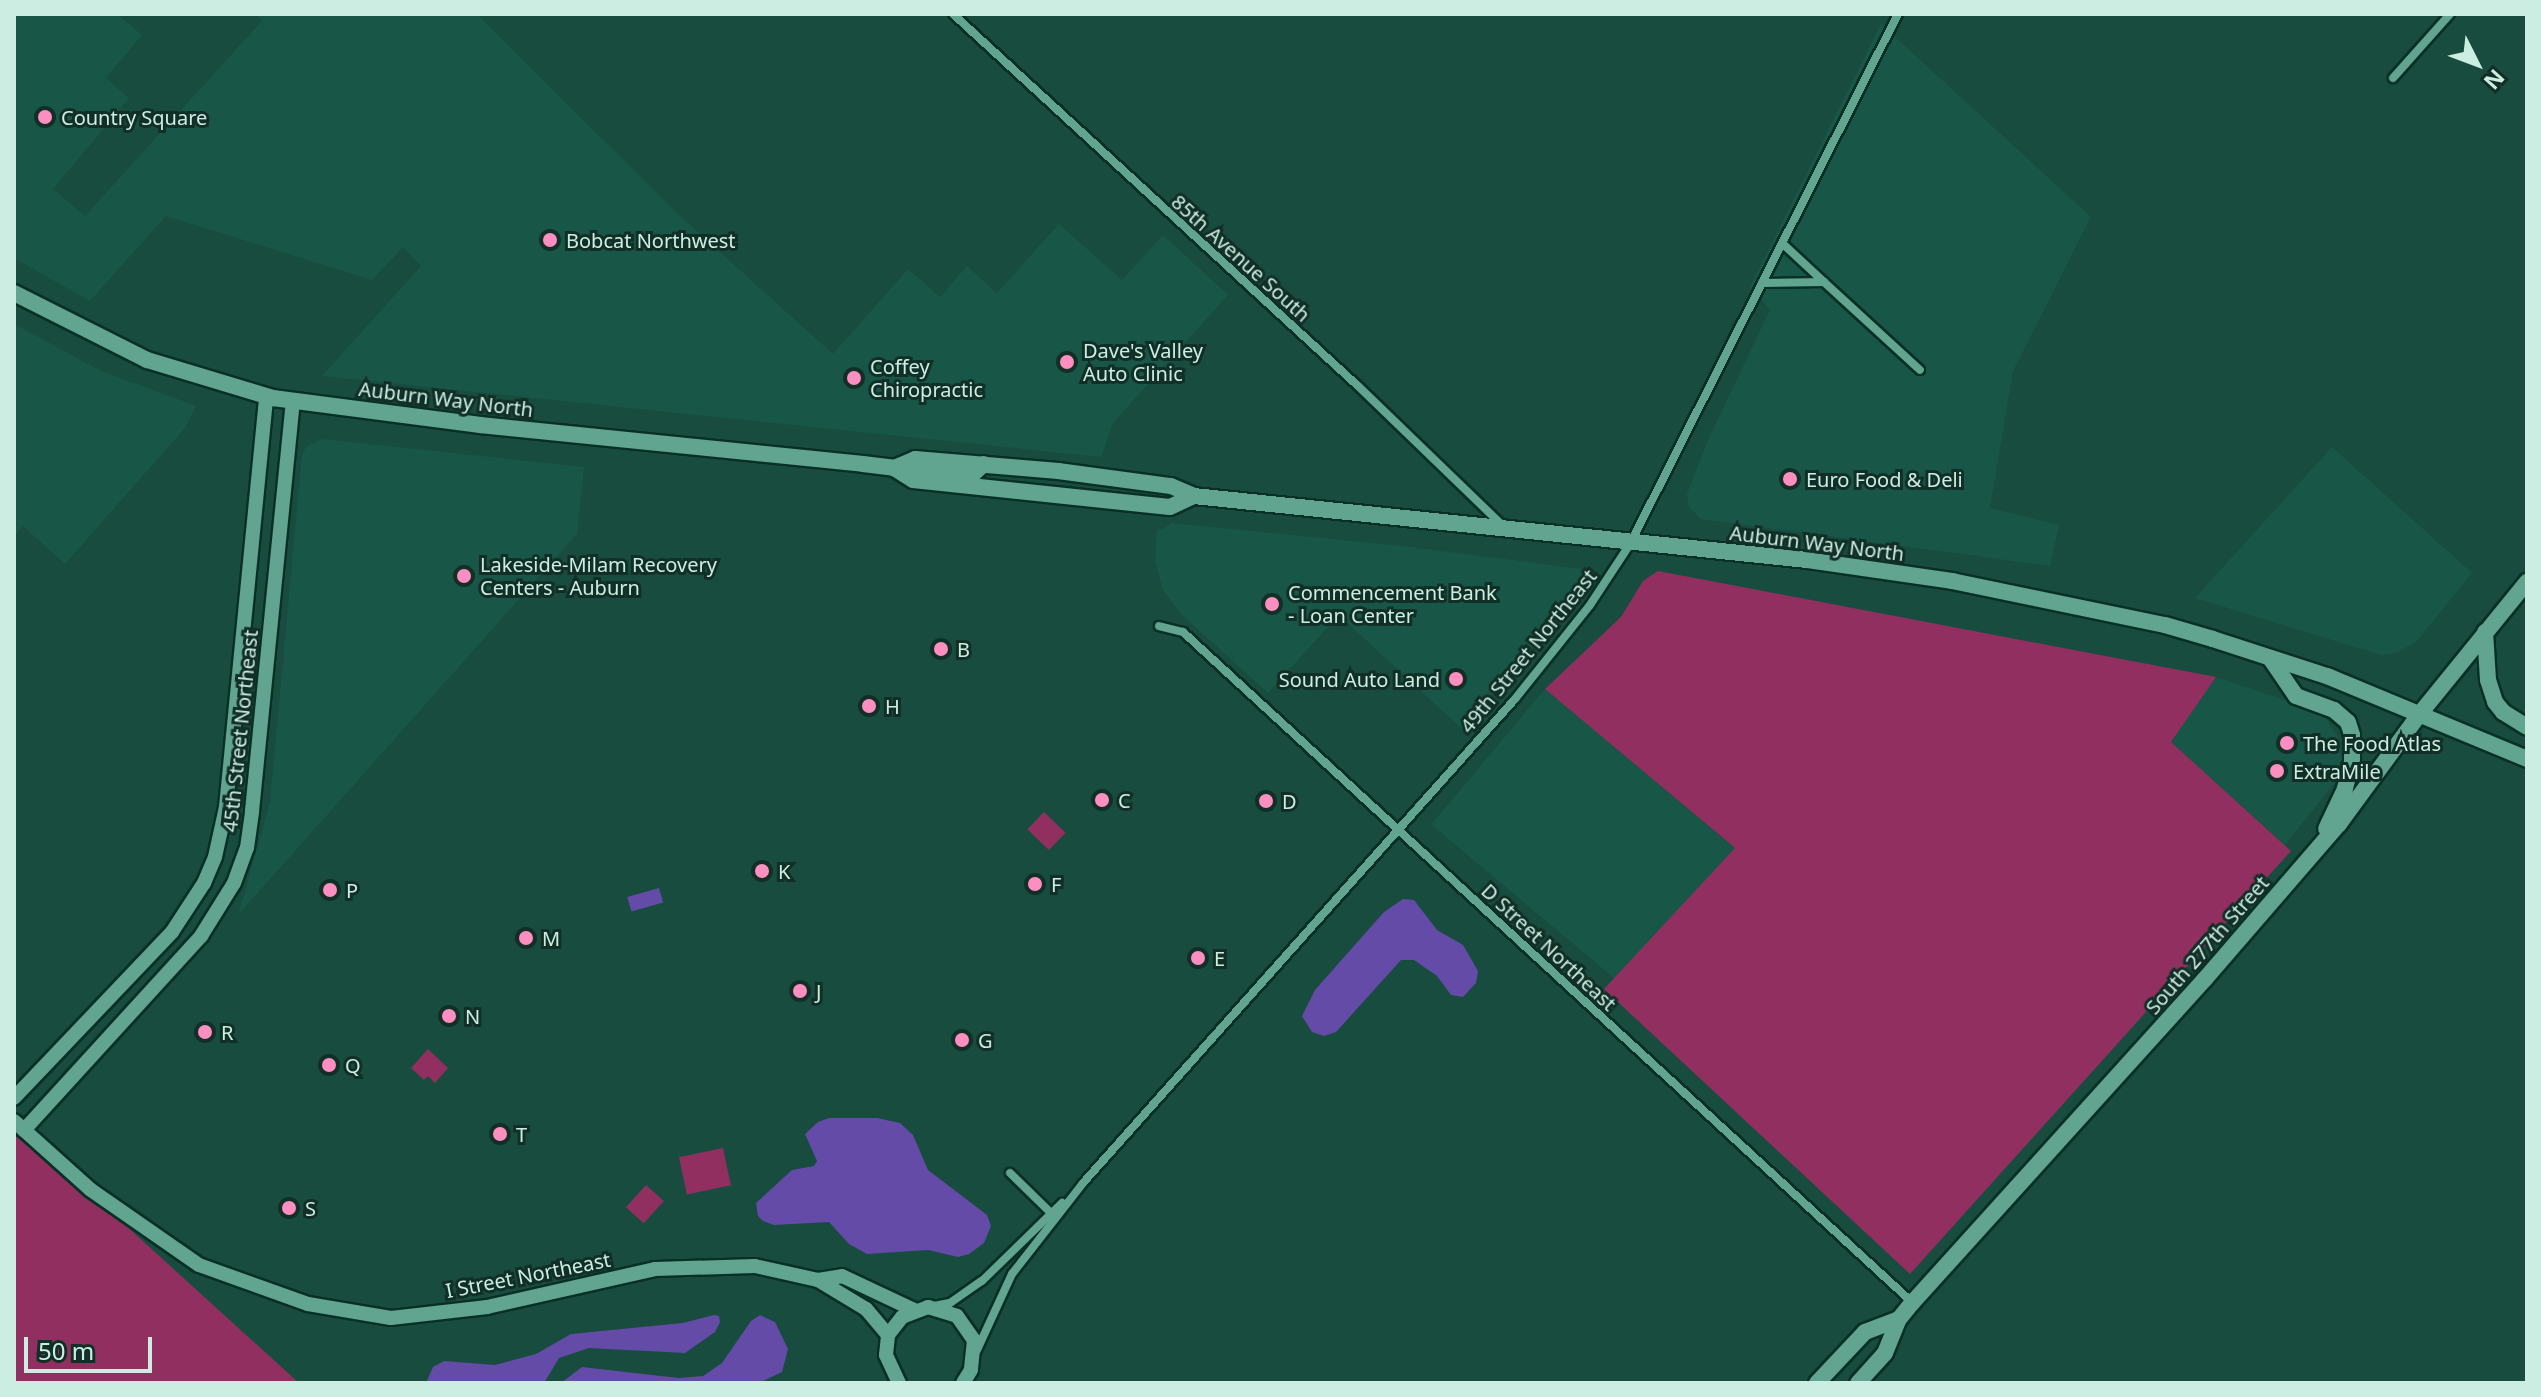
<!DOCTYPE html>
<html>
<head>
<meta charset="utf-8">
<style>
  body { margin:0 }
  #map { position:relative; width:2541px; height:1397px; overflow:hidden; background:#174c3f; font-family:"Noto Sans",sans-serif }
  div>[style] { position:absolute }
  .built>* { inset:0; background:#185747; transform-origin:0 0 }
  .green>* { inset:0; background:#922f61; transform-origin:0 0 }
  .water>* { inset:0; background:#644ba7; transform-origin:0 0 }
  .roads { filter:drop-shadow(2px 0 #0a3026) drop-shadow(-2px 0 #0a3026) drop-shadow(0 2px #0a3026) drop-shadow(0 -2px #0a3026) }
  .minor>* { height:8px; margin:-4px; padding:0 4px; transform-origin:4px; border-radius:4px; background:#61a490 }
  .tertiary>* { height:14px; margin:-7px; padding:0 7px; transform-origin:7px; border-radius:7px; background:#61a490 }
  .secondary>* { height:16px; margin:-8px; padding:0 8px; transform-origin:8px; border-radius:8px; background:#61a490 }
  .dots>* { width:22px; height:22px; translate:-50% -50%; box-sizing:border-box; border:4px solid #122f27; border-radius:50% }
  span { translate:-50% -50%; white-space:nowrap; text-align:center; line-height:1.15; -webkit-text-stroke:6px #122f27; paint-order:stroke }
  .poi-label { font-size:20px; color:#cceee2 }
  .left { translate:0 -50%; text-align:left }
  .right { translate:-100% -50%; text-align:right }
  .street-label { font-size:20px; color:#cceee2 }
  .frame { position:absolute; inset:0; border:16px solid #cceee2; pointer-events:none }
  .north { position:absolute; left:2437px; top:24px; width:80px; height:80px; -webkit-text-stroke:6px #122f27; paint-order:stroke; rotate:132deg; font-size:22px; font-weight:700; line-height:32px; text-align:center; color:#cceee2 }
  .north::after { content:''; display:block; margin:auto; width:28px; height:36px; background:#cceee2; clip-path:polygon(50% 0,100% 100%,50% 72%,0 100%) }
  .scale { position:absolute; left:24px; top:1337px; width:128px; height:36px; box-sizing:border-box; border:4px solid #cceee2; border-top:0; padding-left:10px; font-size:24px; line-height:28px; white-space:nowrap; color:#cceee2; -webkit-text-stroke:6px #122f27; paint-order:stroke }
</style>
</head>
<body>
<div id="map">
  <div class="built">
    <i style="clip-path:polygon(14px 14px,117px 14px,142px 35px,106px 78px,129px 98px,53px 189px,85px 216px,262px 21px,255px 14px,477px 14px,679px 215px,833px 354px,908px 269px,940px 297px,967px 266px,997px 293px,1059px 224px,1122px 280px,1163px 235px,1228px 295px,1113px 423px,1101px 457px,322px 376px,421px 266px,403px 247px,372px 280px,166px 216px,90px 301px,14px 258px)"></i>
    <i style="clip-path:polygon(1881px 24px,2091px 217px,2013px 371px,1990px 508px,2059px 525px,2050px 566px,1701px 519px,1689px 507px,1687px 494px,1709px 438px,1770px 310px,1750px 287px)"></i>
    <i style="clip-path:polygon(14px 324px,101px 371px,196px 406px,185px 428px,65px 564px,23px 526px,14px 536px)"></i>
    <i style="clip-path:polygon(322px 439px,584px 467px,577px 534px,238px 915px,270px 802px,302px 455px,306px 447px)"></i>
    <i style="clip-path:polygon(2332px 447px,2472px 573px,2416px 642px,2396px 653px,2381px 655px,2195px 598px)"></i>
    <i style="clip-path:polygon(1171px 523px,1402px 546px,1582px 569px,1586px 574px,1548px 629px,1462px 729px,1339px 615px,1268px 693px,1180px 613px,1163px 590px,1155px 561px,1157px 529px,1164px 529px)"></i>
    <i style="clip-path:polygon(2216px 677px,2312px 709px,2327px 720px,2338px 737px,2343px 765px,2335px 782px,2285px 845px,2171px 742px)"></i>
    <i style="left:1545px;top:689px;width:248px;height:177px;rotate:40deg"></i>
  </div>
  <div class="green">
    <i style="clip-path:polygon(1658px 571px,2216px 677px,2171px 742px,2291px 851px,1910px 1274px,1604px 989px,1735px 848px,1545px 689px,1621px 617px,1643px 581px)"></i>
    <i style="left:1044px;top:812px;width:30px;height:24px;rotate:44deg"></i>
    <i style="clip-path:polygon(428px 1049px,448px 1068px,435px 1083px,428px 1076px,424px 1080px,411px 1068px)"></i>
    <i style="clip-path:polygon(14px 1125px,35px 1143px,299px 1383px,14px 1383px)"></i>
    <i style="left:723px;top:1148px;width:38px;height:45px;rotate:78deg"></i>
    <i style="left:646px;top:1185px;width:24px;height:30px;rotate:42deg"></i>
  </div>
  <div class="water">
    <i style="left:659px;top:888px;width:15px;height:33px;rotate:74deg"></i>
    <i style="clip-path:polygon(1403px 899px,1414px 900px,1437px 930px,1463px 945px,1478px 971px,1476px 983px,1463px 997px,1451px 995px,1437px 976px,1414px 960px,1401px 960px,1336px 1032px,1324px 1036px,1312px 1032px,1302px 1016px,1315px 990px,1384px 912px)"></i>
    <i style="clip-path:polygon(829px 1118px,877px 1118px,900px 1123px,913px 1135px,928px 1170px,987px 1215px,991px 1226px,984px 1243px,969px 1254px,958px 1257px,928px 1250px,867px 1254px,849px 1244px,829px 1222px,774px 1225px,763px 1221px,758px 1216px,756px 1203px,792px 1170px,814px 1166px,817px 1161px,805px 1134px,818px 1122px)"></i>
    <i style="clip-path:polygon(714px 1315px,719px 1316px,720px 1322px,715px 1332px,685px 1353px,589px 1348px,559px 1358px,544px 1383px,426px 1383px,433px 1367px,444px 1361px,495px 1365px,536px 1354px,571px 1334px,683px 1323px)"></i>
    <i style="clip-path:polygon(760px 1315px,775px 1322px,788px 1349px,782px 1372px,759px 1383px,561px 1383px,582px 1367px,679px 1378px,703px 1376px,722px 1363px,751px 1321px)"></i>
  </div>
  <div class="roads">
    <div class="minor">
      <i style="left:953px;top:14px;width:550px;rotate:42.57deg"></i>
      <i style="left:1358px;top:386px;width:200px;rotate:44deg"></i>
      <i style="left:2393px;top:78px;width:86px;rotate:-48.3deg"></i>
      <i style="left:1824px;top:282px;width:130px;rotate:42.5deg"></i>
      <i style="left:1762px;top:283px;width:62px;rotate:-0.9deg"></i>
      <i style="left:1824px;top:282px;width:57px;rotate:-137.1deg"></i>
      <i style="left:1159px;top:626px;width:25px;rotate:14deg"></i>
      <i style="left:1183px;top:632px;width:990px;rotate:42.59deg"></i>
      <i style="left:1010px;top:1173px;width:57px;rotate:44.3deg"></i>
      <i style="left:934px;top:1306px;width:16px;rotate:-11deg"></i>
      <i style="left:950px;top:1303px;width:39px;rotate:-35deg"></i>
      <i style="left:982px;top:1281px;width:112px;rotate:-44.3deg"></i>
      <i style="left:977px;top:1350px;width:84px;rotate:-65.3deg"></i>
      <i style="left:1012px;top:1274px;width:115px;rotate:-52deg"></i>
      <i style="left:1083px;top:1183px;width:649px;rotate:-48.25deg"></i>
      <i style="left:1515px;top:699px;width:120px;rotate:-51.4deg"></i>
      <i style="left:1590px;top:605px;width:73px;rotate:-56.7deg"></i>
      <i style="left:1630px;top:544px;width:594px;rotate:-63.18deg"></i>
    </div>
    <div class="tertiary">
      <i style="left:14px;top:1098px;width:229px;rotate:-46.4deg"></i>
      <i style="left:172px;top:932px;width:59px;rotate:-56.9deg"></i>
      <i style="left:204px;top:883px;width:28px;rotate:-67deg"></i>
      <i style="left:215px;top:857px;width:51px;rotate:-77.6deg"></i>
      <i style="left:226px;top:807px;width:413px;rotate:-84.4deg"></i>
      <i style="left:14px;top:1121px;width:103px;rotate:41.9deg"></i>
      <i style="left:91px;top:1190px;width:131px;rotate:34.8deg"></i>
      <i style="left:199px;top:1265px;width:116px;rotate:19.7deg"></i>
      <i style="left:308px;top:1304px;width:84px;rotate:9.6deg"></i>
      <i style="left:391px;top:1318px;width:97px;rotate:-6.5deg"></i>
      <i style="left:487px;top:1307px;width:172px;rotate:-12.7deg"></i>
      <i style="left:655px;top:1269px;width:100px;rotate:-1.7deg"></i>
      <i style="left:755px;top:1266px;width:65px;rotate:12.5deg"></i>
      <i style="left:24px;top:1130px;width:263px;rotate:-47.6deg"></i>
      <i style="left:201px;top:936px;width:62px;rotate:-58.1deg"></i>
      <i style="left:234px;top:883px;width:37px;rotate:-70deg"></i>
      <i style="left:247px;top:848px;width:37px;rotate:-82deg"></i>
      <i style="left:252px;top:811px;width:412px;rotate:-84.3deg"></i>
      <i style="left:888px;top:1335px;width:34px;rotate:-130deg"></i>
      <i style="left:866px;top:1309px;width:56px;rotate:-148.9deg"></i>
      <i style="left:818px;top:1280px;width:24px;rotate:-9deg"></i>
      <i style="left:842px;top:1276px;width:80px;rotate:25.3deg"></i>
      <i style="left:899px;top:1383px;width:31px;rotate:-115deg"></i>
      <i style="left:886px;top:1355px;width:20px;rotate:-84deg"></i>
      <i style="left:888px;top:1335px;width:23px;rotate:-52deg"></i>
      <i style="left:902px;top:1317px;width:28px;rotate:-21deg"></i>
      <i style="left:928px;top:1307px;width:30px;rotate:17deg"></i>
      <i style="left:957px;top:1316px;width:29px;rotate:55deg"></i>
      <i style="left:974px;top:1340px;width:30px;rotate:96deg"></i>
      <i style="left:971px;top:1370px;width:15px;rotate:122deg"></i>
    </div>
    <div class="secondary">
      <i style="left:14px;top:293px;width:149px;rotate:26.7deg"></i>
      <i style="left:147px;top:360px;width:132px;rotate:16.8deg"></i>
      <i style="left:273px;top:398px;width:209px;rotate:7.4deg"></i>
      <i style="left:480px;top:425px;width:385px;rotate:5.8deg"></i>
      <i style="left:863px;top:464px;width:31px;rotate:7deg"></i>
      <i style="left:894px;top:468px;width:22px;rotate:32deg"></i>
      <i style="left:913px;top:480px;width:258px;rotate:6deg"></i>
      <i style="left:1170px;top:507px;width:26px;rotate:-25deg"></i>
      <i style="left:894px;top:468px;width:23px;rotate:-23deg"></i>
      <i style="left:915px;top:459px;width:144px;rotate:4.8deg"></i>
      <i style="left:1058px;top:471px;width:114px;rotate:7.6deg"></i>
      <i style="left:1171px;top:486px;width:25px;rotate:23deg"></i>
      <i style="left:1194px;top:496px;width:616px;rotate:5.96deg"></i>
      <i style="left:1807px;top:560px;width:147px;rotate:8.2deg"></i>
      <i style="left:1952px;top:581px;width:217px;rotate:11.7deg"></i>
      <i style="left:2165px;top:625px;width:50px;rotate:16.3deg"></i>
      <i style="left:2213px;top:639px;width:120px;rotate:18deg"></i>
      <i style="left:2327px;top:676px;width:217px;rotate:22.5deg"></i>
      <i style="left:918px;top:470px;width:54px;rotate:5.3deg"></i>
      <i style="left:972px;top:475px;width:16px;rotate:-43deg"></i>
      <i style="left:2485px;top:632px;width:48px;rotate:86.4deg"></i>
      <i style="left:2488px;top:680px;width:23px;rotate:72deg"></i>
      <i style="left:2495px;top:702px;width:13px;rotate:51deg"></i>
      <i style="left:2503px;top:712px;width:28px;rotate:32deg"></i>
      <i style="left:2270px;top:658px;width:46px;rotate:55.6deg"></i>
      <i style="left:2296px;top:696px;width:40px;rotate:20.2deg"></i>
      <i style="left:2334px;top:710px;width:18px;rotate:41deg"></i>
      <i style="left:2348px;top:722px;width:14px;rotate:73deg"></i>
      <i style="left:2352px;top:735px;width:27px;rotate:90deg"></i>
      <i style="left:2352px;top:762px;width:28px;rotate:105deg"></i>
      <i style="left:2345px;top:789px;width:44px;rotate:115.4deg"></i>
      <i style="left:1817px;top:1383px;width:70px;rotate:-46.7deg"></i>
      <i style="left:1865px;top:1332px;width:36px;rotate:-21deg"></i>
      <i style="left:1858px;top:1383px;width:40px;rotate:-48deg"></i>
      <i style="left:1885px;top:1353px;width:37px;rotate:-68deg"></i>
      <i style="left:1899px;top:1319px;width:22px;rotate:-51deg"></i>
      <i style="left:1913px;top:1302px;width:435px;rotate:-47.9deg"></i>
      <i style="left:2205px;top:979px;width:205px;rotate:-49.2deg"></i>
      <i style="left:2339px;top:824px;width:134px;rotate:-53.8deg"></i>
      <i style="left:2418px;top:716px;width:173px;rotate:-50.9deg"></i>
    </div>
  </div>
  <div class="dots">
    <i style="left:45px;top:117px;background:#fd8ec0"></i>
    <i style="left:550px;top:240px;background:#fd8ec0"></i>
    <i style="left:1067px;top:362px;background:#fd8ec0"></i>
    <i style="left:854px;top:378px;background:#fd8ec0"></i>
    <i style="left:1790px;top:479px;background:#fd8ec0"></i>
    <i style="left:464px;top:576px;background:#fd8ec0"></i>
    <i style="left:1272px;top:604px;background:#fd8ec0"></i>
    <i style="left:941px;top:649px;background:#fd8ec0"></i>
    <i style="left:1456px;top:679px;background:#fd8ec0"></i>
    <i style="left:869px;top:706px;background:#fd8ec0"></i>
    <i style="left:2287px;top:743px;background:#fd8ec0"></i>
    <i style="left:2277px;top:771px;background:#fd8ec0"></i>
    <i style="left:1102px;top:800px;background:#fd8ec0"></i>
    <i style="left:1266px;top:801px;background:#fd8ec0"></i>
    <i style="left:762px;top:871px;background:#fd8ec0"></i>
    <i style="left:1035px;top:884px;background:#fd8ec0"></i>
    <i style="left:330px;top:890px;background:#fd8ec0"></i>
    <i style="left:526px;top:938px;background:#fd8ec0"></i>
    <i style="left:1198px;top:958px;background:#fd8ec0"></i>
    <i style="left:800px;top:991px;background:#fd8ec0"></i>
    <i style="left:449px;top:1016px;background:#fd8ec0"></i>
    <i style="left:205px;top:1032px;background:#fd8ec0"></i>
    <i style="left:962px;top:1040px;background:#fd8ec0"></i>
    <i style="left:329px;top:1065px;background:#fd8ec0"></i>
    <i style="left:500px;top:1134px;background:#fd8ec0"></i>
    <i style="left:289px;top:1208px;background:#fd8ec0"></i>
  </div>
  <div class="poi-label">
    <span class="left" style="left:61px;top:117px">Country Square</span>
    <span class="left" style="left:566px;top:240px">Bobcat Northwest</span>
    <span class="left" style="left:1083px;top:362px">Dave's Valley<br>Auto Clinic</span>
    <span class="left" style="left:870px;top:378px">Coffey<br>Chiropractic</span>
    <span class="left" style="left:1806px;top:479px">Euro Food &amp; Deli</span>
    <span class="left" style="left:480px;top:576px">Lakeside-Milam Recovery<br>Centers - Auburn</span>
    <span class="left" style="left:1288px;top:604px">Commencement Bank<br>- Loan Center</span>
    <span class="left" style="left:957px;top:649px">B</span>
    <span class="right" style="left:1440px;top:679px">Sound Auto Land</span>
    <span class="left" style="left:885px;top:706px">H</span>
    <span class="left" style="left:2303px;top:743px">The Food Atlas</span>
    <span class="left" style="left:2293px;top:771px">ExtraMile</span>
    <span class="left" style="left:1118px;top:800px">C</span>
    <span class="left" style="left:1282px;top:801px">D</span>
    <span class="left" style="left:778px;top:871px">K</span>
    <span class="left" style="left:1051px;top:884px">F</span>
    <span class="left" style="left:346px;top:890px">P</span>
    <span class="left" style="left:542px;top:938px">M</span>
    <span class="left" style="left:1214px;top:958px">E</span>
    <span class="left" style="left:816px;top:991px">J</span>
    <span class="left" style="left:465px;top:1016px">N</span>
    <span class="left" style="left:221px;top:1032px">R</span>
    <span class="left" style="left:978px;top:1040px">G</span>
    <span class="left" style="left:345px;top:1065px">Q</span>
    <span class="left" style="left:516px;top:1134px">T</span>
    <span class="left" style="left:305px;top:1208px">S</span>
  </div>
  <div class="street-label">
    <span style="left:1241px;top:258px;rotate:42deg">85th Avenue South</span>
    <span style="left:446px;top:399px;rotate:7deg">Auburn Way North</span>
    <span style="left:1817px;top:543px;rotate:7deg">Auburn Way North</span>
    <span style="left:1528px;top:651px;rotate:-51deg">49th Street Northeast</span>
    <span style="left:240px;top:731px;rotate:-84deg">45th Street Northeast</span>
    <span style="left:2207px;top:945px;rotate:-49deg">South 277th Street</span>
    <span style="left:1549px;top:947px;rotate:43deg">D Street Northeast</span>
    <span style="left:528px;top:1275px;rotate:-11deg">I Street Northeast</span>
  </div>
  <div class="frame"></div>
  <div class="north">N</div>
  <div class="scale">50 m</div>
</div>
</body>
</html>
